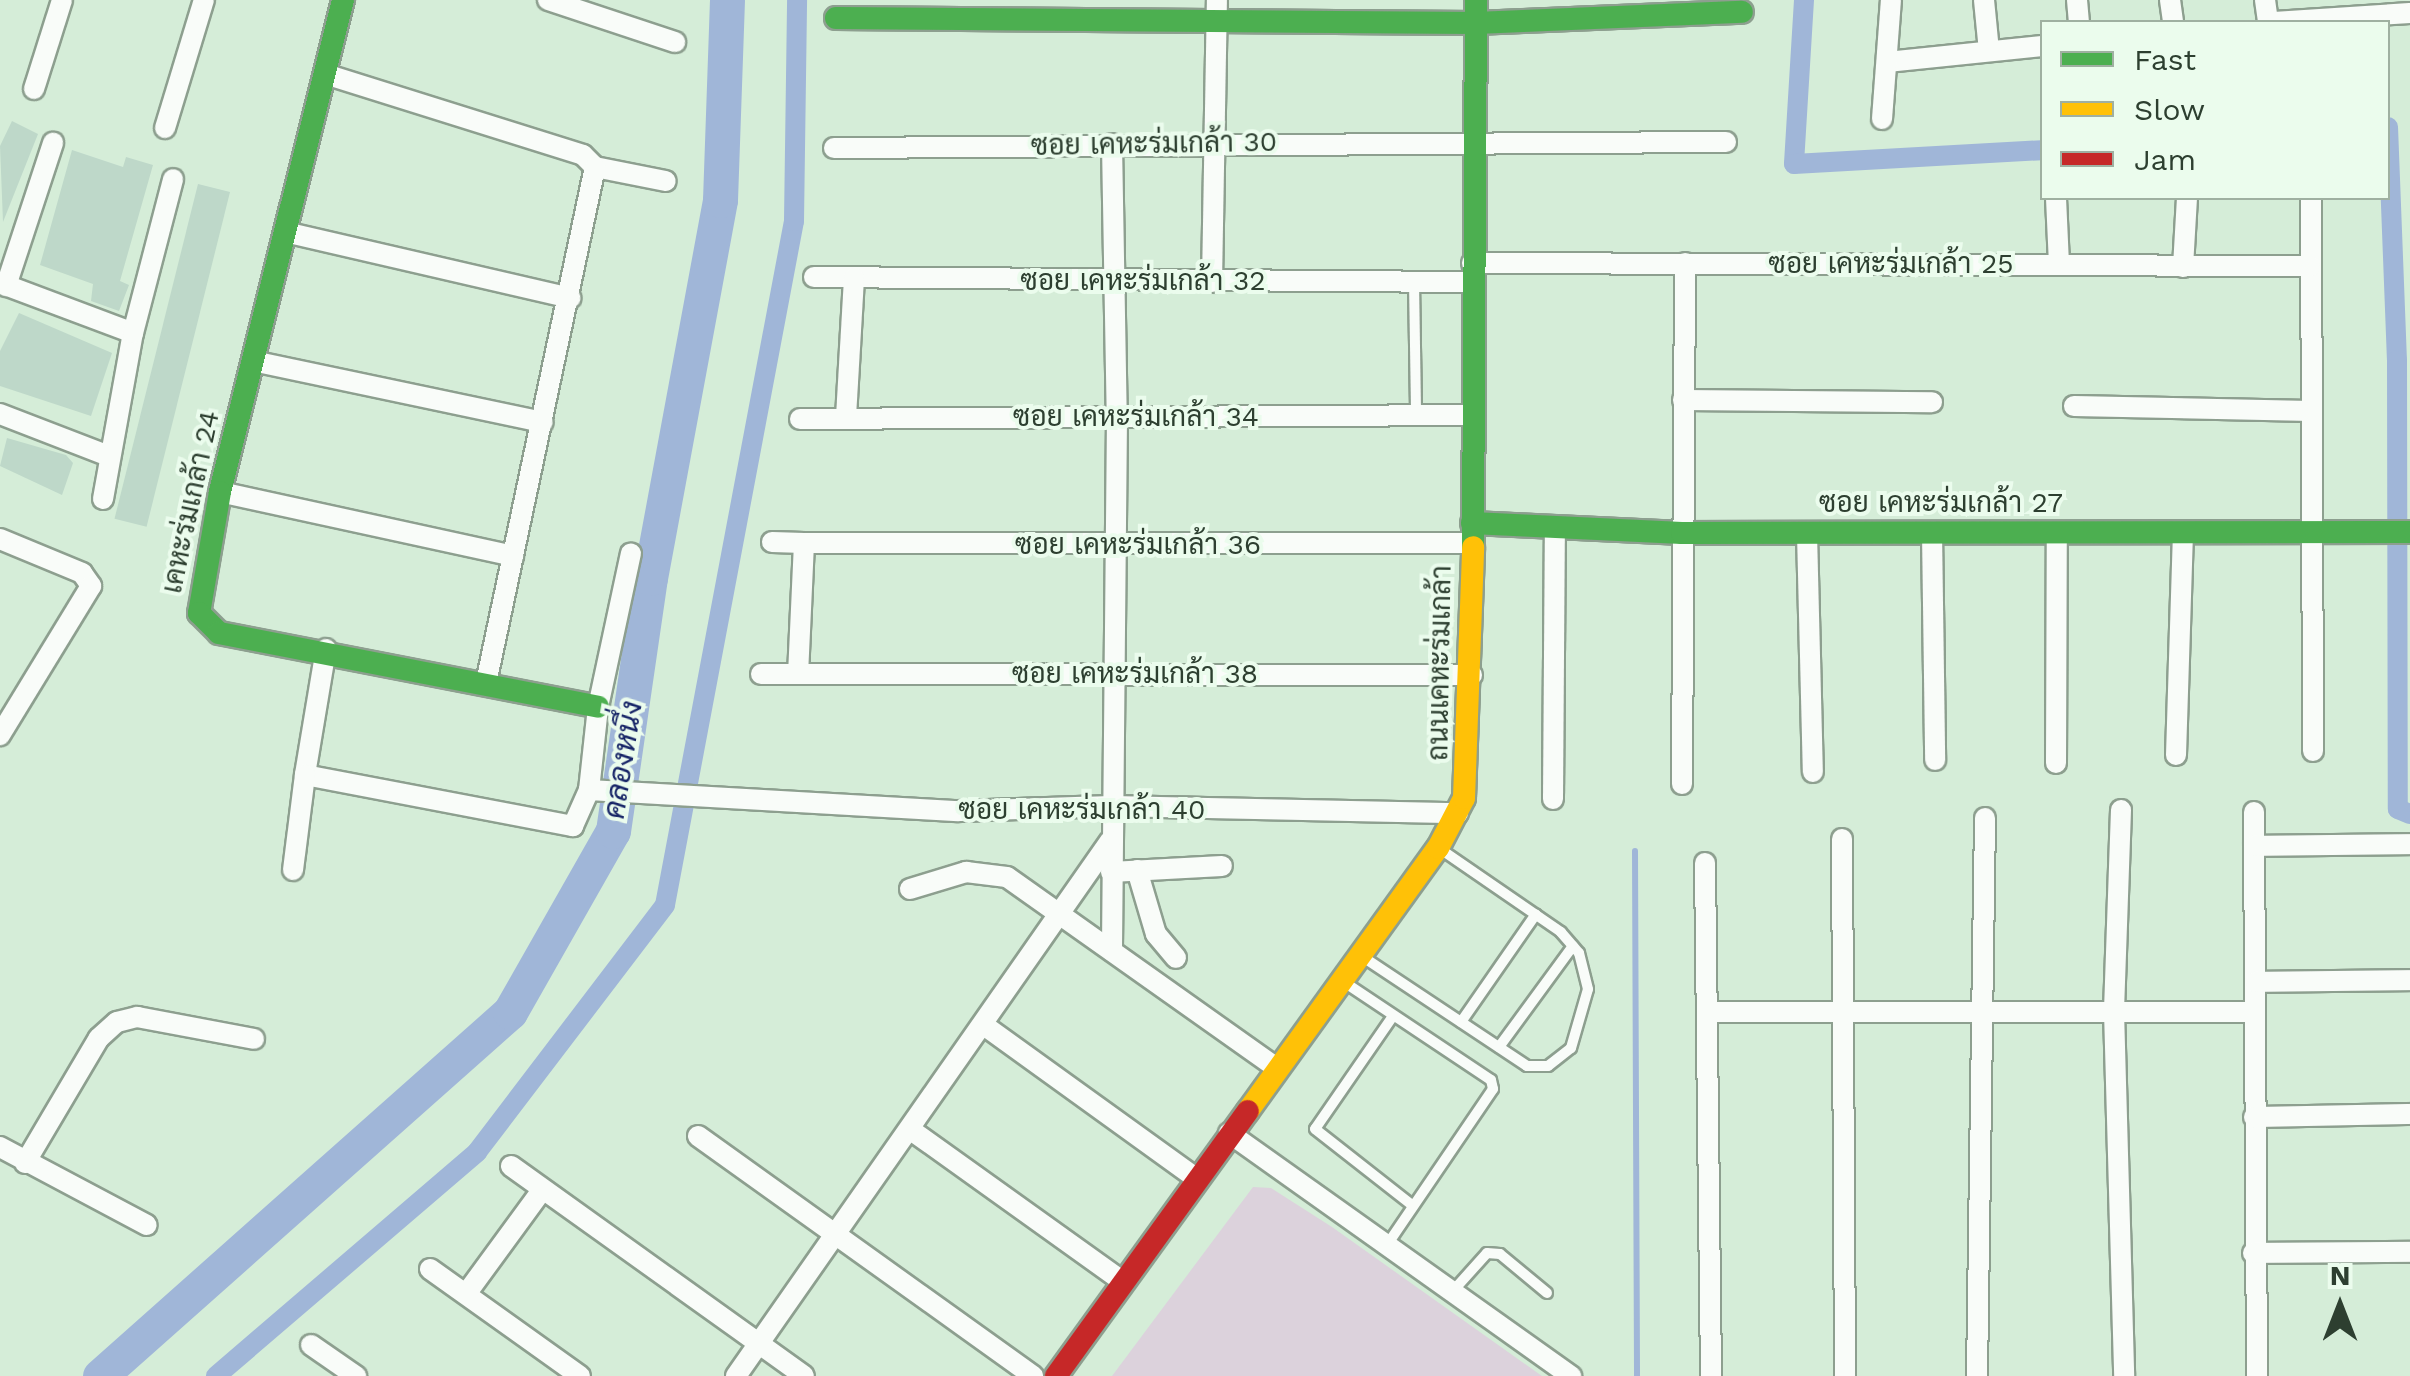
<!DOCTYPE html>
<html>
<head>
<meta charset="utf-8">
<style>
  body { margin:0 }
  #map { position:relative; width:2410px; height:1376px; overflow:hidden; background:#d5edd8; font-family:"Work Sans",Sarabun,sans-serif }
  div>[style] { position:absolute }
  .green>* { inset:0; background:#dcd2dc }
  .stream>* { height:6px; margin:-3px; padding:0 3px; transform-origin:3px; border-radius:3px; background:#a0b6d8 }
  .canal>* { height:20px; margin:-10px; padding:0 10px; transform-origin:10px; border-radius:10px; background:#a0b6d8 }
  .river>* { height:35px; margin:-17.5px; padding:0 17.5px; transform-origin:17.5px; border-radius:17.5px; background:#a0b6d8 }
  .building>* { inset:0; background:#bed8c9; transform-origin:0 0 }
  .roads { filter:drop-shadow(2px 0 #8d9f8f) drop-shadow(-2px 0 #8d9f8f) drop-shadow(0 2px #8d9f8f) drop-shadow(0 -2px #8d9f8f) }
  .lane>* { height:10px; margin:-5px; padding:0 5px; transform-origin:5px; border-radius:5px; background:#f9fcf9 }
  .street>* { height:20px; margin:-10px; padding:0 10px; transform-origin:10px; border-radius:10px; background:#f9fcf9 }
  .fast>* { height:22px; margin:-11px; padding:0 11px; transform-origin:11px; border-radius:11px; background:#4caf50 }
  .slow>* { height:22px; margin:-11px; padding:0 11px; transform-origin:11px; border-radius:11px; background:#ffc107 }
  .jam>* { height:22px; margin:-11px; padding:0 11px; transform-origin:11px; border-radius:11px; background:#c62828 }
  span { translate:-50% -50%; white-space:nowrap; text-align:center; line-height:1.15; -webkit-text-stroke:8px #ebfced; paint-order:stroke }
  .street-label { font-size:28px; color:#2d3f30 }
  .water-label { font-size:30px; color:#162466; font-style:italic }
  .legend { position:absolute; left:2040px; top:20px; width:350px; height:180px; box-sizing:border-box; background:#ebfced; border:2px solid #9fb0a1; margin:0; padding:12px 18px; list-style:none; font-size:30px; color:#2d3f30 }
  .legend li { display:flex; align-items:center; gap:20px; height:50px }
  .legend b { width:50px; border:2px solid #9fb0a1 }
  .north { position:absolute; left:2290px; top:1256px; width:100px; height:100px; -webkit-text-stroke:8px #ebfced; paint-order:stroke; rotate:0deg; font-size:28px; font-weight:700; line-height:40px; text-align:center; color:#2d3f30 }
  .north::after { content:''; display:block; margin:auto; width:35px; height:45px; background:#2d3f30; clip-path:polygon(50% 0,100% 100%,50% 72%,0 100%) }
</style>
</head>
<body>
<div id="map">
  <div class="green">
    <i style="clip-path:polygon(1253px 1187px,1271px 1188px,1332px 1227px,1542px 1376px,1112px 1376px)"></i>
  </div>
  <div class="stream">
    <i style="left:1635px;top:851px;width:525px;rotate:89.78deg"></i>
  </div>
  <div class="canal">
    <i style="left:1804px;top:0;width:164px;rotate:93.5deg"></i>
    <i style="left:1794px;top:164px;width:248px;rotate:-3.2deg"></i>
    <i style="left:2388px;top:127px;width:233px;rotate:87.8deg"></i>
    <i style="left:2397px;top:360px;width:449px;rotate:89.9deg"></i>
    <i style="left:2398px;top:809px;width:13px;rotate:23deg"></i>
    <i style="left:216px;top:1376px;width:344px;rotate:-40.6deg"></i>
    <i style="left:477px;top:1152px;width:310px;rotate:-52.7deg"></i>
    <i style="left:665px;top:905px;width:696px;rotate:-79.32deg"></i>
    <i style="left:794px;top:221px;width:221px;rotate:-89.2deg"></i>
  </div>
  <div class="river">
    <i style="left:100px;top:1376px;width:548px;rotate:-41.6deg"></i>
    <i style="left:510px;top:1012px;width:208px;rotate:-60.4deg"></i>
    <i style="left:613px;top:831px;width:256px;rotate:-81.7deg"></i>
    <i style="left:650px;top:578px;width:384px;rotate:-79.5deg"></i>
    <i style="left:720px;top:200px;width:200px;rotate:-88deg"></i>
  </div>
  <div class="building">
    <i style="clip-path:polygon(12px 121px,38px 134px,3px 222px,0 146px)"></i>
    <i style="clip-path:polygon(72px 150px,123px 167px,126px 157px,153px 165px,120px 281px,129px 285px,119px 311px,91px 301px,93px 284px,40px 265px)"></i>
    <i style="left:198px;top:184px;width:33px;height:345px;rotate:14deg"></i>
    <i style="clip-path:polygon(19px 313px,112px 353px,91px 416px,0 386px,0 351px)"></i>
    <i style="clip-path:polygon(7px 438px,66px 455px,73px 463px,62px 495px,0 466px)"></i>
  </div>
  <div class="roads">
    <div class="lane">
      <i style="left:1414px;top:282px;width:133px;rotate:89.1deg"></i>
      <i style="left:1363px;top:957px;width:197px;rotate:33.6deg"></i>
      <i style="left:1527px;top:1066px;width:21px"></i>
      <i style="left:1548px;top:1066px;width:29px;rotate:-38deg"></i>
      <i style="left:1571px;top:1048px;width:61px;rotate:-73.9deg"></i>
      <i style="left:1588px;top:989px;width:37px;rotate:-104deg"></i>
      <i style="left:1579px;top:953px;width:28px;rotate:-131deg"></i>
      <i style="left:1561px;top:932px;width:143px;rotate:-145.5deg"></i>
      <i style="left:1347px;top:984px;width:173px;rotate:33.7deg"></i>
      <i style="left:1491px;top:1080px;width:9px;rotate:77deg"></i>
      <i style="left:1493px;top:1089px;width:185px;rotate:124.2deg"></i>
      <i style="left:1393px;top:1016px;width:137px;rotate:124.6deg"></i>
      <i style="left:1315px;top:1129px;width:123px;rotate:38.1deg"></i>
      <i style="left:1461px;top:1022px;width:131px;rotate:-55.2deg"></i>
      <i style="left:1499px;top:1047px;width:125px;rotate:-53.8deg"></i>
      <i style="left:1452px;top:1292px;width:52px;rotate:-48.1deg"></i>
      <i style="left:1487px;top:1253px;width:13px;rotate:4deg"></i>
      <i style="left:1500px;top:1254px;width:61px;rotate:39.7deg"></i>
    </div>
    <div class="street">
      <i style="left:548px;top:0;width:134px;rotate:18.3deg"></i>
      <i style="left:1984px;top:0;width:51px;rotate:84.4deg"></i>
      <i style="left:2077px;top:0;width:22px;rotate:85deg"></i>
      <i style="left:2170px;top:0;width:22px;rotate:82deg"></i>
      <i style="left:2265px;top:0;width:22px;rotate:82deg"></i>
      <i style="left:2274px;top:22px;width:136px;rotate:-3.8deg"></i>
      <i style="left:1887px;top:62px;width:156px;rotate:-5.9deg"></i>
      <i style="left:325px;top:74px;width:270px;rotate:17.4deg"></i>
      <i style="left:583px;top:155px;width:17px;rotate:45deg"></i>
      <i style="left:34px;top:89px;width:93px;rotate:-72.5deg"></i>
      <i style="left:1882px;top:119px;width:119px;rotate:-85.7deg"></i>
      <i style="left:165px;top:128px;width:134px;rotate:-73.1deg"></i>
      <i style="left:1112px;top:144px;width:273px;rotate:89deg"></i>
      <i style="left:1117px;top:417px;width:534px;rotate:90.54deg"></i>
      <i style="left:834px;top:148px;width:892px;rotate:-0.39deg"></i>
      <i style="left:595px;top:167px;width:72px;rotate:11.2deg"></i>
      <i style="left:2056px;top:198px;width:66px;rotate:87.4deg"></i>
      <i style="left:2311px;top:198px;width:553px;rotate:89.79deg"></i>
      <i style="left:285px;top:232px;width:293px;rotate:13deg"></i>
      <i style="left:1472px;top:263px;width:838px;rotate:0.21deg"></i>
      <i style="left:2183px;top:267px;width:69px;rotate:-86.7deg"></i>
      <i style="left:814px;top:277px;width:657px;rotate:0.44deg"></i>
      <i style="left:1212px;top:282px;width:282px;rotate:-89deg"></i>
      <i style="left:0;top:283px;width:142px;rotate:20.6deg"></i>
      <i style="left:6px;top:286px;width:151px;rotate:-71.8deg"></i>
      <i style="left:253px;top:361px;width:296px;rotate:11.9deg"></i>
      <i style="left:1683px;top:400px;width:249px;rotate:0.5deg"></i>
      <i style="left:2074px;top:406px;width:237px;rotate:1.2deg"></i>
      <i style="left:0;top:414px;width:117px;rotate:21.1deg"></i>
      <i style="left:846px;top:417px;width:139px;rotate:-86.7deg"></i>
      <i style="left:800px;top:419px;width:672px;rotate:-0.34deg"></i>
      <i style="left:220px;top:492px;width:300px;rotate:12.3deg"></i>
      <i style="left:103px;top:499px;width:169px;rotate:-79.8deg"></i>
      <i style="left:133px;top:333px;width:159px;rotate:-75.4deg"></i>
      <i style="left:1932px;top:532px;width:228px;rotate:89.2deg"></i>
      <i style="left:1807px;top:533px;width:239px;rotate:88.6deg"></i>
      <i style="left:0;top:539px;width:89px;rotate:22.5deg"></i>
      <i style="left:82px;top:573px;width:16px;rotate:55deg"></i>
      <i style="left:91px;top:586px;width:175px;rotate:121.4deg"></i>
      <i style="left:772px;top:542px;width:32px;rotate:2deg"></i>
      <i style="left:804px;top:543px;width:130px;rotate:92.6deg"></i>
      <i style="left:804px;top:543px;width:668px"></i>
      <i style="left:326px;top:649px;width:128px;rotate:99.5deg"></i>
      <i style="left:305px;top:775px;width:273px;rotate:10.8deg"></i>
      <i style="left:573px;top:826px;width:39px;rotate:-66deg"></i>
      <i style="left:589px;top:790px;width:83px;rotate:-83.8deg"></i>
      <i style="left:598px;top:707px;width:157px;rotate:-77.9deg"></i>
      <i style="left:761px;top:674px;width:711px;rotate:0.08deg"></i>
      <i style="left:486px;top:683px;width:527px;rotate:-78.07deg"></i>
      <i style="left:2176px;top:755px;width:222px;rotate:-88.2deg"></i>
      <i style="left:2056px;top:763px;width:230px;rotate:-89.8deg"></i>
      <i style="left:1682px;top:784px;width:521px;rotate:-89.67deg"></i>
      <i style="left:589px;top:790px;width:370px;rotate:3.3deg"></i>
      <i style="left:958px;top:811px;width:154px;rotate:-1.9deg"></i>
      <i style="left:1112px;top:806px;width:346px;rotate:1.2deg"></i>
      <i style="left:1553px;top:799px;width:272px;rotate:-89.6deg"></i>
      <i style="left:2121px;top:810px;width:201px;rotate:92deg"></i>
      <i style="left:2114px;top:1011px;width:365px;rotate:88.4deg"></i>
      <i style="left:2254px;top:812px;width:564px;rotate:89.7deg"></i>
      <i style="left:1842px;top:839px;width:537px;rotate:89.68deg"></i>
      <i style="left:2254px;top:846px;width:156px;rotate:-0.7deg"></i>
      <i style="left:1705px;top:863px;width:513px;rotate:89.33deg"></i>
      <i style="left:293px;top:870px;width:96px;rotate:-82.8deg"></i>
      <i style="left:1137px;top:870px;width:67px;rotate:73.5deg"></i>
      <i style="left:1156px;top:934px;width:31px;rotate:50deg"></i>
      <i style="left:1111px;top:872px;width:111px;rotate:-3.1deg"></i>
      <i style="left:910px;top:889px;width:59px;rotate:-16.9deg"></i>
      <i style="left:966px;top:872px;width:41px;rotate:7deg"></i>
      <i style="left:1007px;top:877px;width:332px;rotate:35.3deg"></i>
      <i style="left:2256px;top:982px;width:154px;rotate:-0.7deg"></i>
      <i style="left:1710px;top:1012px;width:545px"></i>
      <i style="left:985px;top:1026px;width:261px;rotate:35.8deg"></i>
      <i style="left:2254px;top:1117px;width:156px;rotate:-1.1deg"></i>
      <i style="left:911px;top:1130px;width:261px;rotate:35.6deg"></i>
      <i style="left:1229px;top:1133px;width:420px;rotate:35.4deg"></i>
      <i style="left:698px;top:1136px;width:412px;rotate:35.6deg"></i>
      <i style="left:0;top:1147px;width:166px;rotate:28deg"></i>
      <i style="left:25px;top:1163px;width:145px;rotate:-59.4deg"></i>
      <i style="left:99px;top:1038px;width:24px;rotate:-42deg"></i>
      <i style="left:117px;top:1022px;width:21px;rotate:-14deg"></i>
      <i style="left:137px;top:1017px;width:119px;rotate:10.6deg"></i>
      <i style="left:511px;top:1166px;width:360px;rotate:35.6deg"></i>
      <i style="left:2253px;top:1253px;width:157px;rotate:-0.4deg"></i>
      <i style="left:430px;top:1269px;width:184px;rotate:35.5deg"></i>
      <i style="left:466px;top:1294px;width:129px;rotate:-53.8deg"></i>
      <i style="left:311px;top:1345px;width:55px;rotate:34.6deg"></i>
      <i style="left:736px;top:1376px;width:653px;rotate:-55.04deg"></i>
      <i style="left:1977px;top:1376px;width:558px;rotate:-89.18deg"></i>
    </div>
    <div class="fast">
      <i style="left:343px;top:0;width:507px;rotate:104.04deg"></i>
      <i style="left:220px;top:492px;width:123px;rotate:99.8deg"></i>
      <i style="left:199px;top:613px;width:28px;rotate:45deg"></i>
      <i style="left:219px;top:633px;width:386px;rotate:11deg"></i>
      <i style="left:836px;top:18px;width:640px;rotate:0.45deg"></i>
      <i style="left:1476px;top:23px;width:266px;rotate:-2.4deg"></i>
      <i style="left:1472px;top:523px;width:210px;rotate:2.7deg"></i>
      <i style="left:1682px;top:533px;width:728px;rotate:-0.08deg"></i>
      <i style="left:1473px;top:547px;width:547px;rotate:-89.69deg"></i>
    </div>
    <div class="slow">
      <i style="left:1248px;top:1111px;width:324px;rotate:-54.2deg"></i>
      <i style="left:1438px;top:848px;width:56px;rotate:-62.5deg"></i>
      <i style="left:1464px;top:798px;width:251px;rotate:-87.9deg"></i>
    </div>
    <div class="jam">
      <i style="left:1056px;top:1376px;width:327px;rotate:-54.1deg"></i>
    </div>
  </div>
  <div class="street-label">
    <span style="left:1154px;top:144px;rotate:-1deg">ซอย เคหะร่มเกล้า 30</span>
    <span style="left:1891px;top:264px">ซอย เคหะร่มเกล้า 25</span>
    <span style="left:1143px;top:281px">ซอย เคหะร่มเกล้า 32</span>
    <span style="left:1136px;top:417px">ซอย เคหะร่มเกล้า 34</span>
    <span style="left:191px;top:502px;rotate:-78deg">เคหะร่มเกล้า 24</span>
    <span style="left:1941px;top:503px">ซอย เคหะร่มเกล้า 27</span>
    <span style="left:1138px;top:545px">ซอย เคหะร่มเกล้า 36</span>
    <span style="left:1440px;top:663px;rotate:-89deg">ถนนเคหะร่มเกล้า</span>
    <span style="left:1135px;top:674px">ซอย เคหะร่มเกล้า 38</span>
    <span style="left:1082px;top:810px">ซอย เคหะร่มเกล้า 40</span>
  </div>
  <div class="water-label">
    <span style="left:623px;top:760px;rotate:-81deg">คลองหนึ่ง</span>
  </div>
  <ul class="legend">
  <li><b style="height:12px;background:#4caf50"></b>Fast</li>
  <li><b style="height:12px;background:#ffc107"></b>Slow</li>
  <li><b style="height:12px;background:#c62828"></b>Jam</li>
  </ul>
  <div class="north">N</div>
</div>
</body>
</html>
